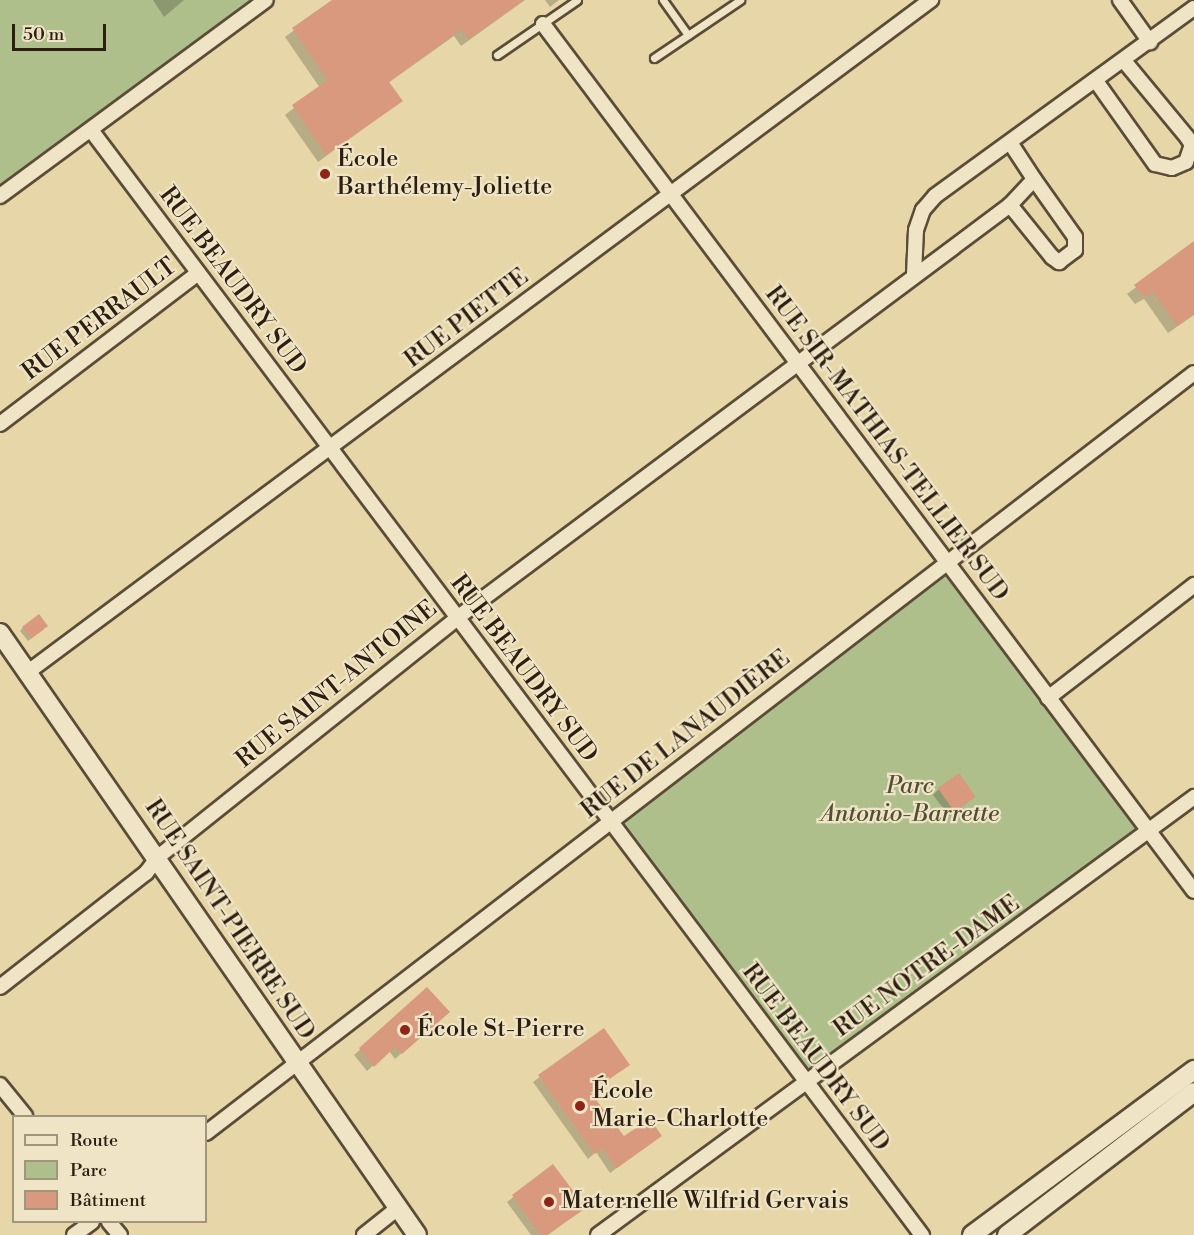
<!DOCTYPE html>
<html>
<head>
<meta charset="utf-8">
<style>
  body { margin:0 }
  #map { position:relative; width:1194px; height:1235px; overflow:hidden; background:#e7d7a8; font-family:"Libre Bodoni",serif }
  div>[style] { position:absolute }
  .green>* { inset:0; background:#afbf8c; transform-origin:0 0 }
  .shadow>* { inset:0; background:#0003 }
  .building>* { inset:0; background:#d8997e; transform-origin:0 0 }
  .roads { filter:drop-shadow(2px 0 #5b4c37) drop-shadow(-2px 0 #5b4c37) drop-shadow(0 2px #5b4c37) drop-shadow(0 -2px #5b4c37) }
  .lane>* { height:7px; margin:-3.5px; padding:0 3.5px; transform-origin:3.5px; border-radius:3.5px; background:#efe5c6 }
  .street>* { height:14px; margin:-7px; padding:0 7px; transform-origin:7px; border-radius:7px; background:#efe5c6 }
  .secondary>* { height:18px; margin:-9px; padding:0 9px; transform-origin:9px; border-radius:9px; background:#efe5c6 }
  .dots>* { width:16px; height:16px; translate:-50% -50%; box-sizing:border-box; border:3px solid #efe5c6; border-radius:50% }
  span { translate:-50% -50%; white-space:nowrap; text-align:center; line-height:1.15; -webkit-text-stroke:4.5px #efe5c6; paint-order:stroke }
  .poi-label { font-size:24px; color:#2c1e11 }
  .left { translate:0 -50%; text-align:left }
  .street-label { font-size:24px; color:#2c1e11 }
  .park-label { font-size:24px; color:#534e36; font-style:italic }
  .legend { position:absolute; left:12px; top:1115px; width:195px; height:108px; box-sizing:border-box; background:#efe5c6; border:2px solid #a1957e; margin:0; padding:8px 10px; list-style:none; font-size:18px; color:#2c1e11 }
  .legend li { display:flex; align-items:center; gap:12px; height:30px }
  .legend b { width:30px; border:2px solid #a1957e }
  .scale { position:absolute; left:12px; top:24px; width:94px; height:27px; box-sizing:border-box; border:3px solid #2c1e11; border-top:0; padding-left:8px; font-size:18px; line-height:21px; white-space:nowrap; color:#2c1e11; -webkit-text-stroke:4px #efe5c6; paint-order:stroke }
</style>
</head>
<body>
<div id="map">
  <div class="green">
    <i style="clip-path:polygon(0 0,250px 0,0 186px)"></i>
    <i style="left:947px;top:562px;width:337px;height:426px;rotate:53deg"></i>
  </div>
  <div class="shadow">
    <i style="clip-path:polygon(153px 0,184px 0,164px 17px)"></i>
    <i style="clip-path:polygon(335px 0,525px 0,461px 46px,454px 36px,388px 83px,401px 101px,318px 162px,285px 115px,320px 88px,285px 37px)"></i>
    <i style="clip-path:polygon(545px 0,559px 0,550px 7px)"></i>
    <i style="clip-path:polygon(1194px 243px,1194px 315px,1168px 333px,1144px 299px,1135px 304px,1127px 294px)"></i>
    <i style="clip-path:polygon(23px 627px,43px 630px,28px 641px,20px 631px)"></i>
    <i style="clip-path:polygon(939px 789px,968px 802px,949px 816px,933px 795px)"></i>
    <i style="clip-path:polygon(427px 989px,442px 1018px,395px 1059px,389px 1051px,367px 1071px,354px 1055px)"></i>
    <i style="clip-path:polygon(603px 1030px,628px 1065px,589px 1094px,623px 1138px,654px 1141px,610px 1173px,596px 1152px,588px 1159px,533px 1082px)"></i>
    <i style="clip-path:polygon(552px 1166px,584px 1208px,548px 1235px,531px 1235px,507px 1202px)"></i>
  </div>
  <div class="building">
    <i style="clip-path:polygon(332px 0,524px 0,469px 39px,462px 29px,389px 82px,403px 101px,326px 155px,292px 105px,328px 80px,292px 28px)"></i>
    <i style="clip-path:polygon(1194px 241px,1194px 314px,1177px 326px,1153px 292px,1144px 297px,1134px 285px)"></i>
    <i style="left:39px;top:614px;width:15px;height:21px;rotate:53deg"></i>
    <i style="left:959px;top:773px;width:29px;height:26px;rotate:55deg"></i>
    <i style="clip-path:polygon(427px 987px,450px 1012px,402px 1054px,395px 1047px,374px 1067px,359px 1048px)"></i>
    <i style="clip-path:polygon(604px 1028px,630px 1065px,590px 1092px,624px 1136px,650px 1119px,662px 1136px,617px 1168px,602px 1148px,595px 1154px,538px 1075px)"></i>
    <i style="clip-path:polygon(553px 1164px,586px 1208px,547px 1235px,541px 1235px,512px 1195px)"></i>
  </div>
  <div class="roads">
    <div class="lane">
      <i style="left:663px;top:0;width:43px;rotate:54.5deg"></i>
      <i style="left:497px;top:55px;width:97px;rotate:-34.5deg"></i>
      <i style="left:654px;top:58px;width:104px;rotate:-34deg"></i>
    </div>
    <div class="street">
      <i style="left:1120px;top:0;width:52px;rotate:54.5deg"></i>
      <i style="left:543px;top:24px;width:1084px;rotate:53.1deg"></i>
      <i style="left:1096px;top:81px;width:102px;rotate:54.6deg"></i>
      <i style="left:1155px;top:164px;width:17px;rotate:13deg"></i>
      <i style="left:1172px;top:168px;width:15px;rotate:-23deg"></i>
      <i style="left:1186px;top:162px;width:18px;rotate:-71deg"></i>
      <i style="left:1192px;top:145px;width:9px;rotate:-122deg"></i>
      <i style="left:1187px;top:137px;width:97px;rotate:-129.6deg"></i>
      <i style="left:91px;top:130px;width:1383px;rotate:53.06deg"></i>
      <i style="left:0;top:196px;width:330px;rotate:-36.4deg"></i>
      <i style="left:1010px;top:205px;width:67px;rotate:51.1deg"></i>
      <i style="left:1052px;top:257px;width:9px;rotate:36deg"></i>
      <i style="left:1059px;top:262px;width:20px;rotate:-37deg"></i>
      <i style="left:1075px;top:250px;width:13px;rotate:-90deg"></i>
      <i style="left:1075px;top:237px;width:71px;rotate:-125.3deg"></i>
      <i style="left:914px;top:274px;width:44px;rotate:-87.4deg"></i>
      <i style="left:916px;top:230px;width:21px;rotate:-71deg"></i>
      <i style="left:923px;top:210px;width:18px;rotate:-49deg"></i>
      <i style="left:935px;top:196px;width:320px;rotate:-36deg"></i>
      <i style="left:0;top:424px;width:249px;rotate:-37.3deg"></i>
      <i style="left:28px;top:672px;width:1126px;rotate:-36.66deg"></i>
      <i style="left:1048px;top:698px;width:185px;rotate:-37.7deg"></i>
      <i style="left:0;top:987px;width:185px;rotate:-38deg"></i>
      <i style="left:146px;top:873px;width:20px;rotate:-53deg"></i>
      <i style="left:158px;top:857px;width:383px;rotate:-38.6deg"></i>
      <i style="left:457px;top:618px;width:690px;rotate:-36.75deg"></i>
      <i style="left:1010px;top:205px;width:35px;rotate:-47deg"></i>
      <i style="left:1034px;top:179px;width:42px;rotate:-123.3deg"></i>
      <i style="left:0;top:1085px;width:40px;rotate:51deg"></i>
      <i style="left:206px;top:1133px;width:1246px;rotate:-37.57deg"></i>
      <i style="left:109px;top:1222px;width:17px;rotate:50deg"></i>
      <i style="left:74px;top:1235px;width:22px;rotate:-36deg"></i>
      <i style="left:364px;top:1235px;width:43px;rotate:-38.5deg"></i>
      <i style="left:598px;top:1235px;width:740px;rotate:-36.31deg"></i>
    </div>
    <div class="secondary">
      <i style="left:0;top:633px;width:732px;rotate:55.29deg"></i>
      <i style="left:972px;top:1235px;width:277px;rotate:-36.6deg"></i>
      <i style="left:1007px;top:1235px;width:235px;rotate:-37.4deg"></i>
    </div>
  </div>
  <div class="dots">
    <i style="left:325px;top:174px;background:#8f2418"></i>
    <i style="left:405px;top:1030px;background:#8f2418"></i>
    <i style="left:580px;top:1106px;background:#8f2418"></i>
    <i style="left:549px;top:1202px;background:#8f2418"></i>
  </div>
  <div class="poi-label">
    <span class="left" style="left:337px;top:174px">École<br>Barthélemy-Joliette</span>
    <span class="left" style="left:417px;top:1030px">École St-Pierre</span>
    <span class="left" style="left:592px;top:1106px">École<br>Marie-Charlotte</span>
    <span class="left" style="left:561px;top:1202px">Maternelle Wilfrid Gervais</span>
  </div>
  <div class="street-label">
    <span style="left:232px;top:281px;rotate:53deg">RUE BEAUDRY SUD</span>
    <span style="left:467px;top:319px;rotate:-37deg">RUE PIETTE</span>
    <span style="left:100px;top:320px;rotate:-37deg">RUE PERRAULT</span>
    <span style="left:886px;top:444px;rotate:53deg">RUE SIR-MATHIAS-TELLIER SUD</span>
    <span style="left:523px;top:669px;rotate:53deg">RUE BEAUDRY SUD</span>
    <span style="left:337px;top:685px;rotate:-39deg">RUE SAINT-ANTOINE</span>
    <span style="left:686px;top:735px;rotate:-38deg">RUE DE LANAUDIÈRE</span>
    <span style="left:229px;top:920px;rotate:56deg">RUE SAINT-PIERRE SUD</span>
    <span style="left:927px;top:967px;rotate:-36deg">RUE NOTRE-DAME</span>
    <span style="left:815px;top:1058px;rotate:53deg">RUE BEAUDRY SUD</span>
  </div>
  <div class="park-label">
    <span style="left:910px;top:801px">Parc<br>Antonio-Barrette</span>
  </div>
  <ul class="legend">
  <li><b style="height:8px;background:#efe5c6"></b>Route</li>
  <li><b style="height:16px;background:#afbf8c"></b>Parc</li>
  <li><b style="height:16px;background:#d8997e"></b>Bâtiment</li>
  </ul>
  <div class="scale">50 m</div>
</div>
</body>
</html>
